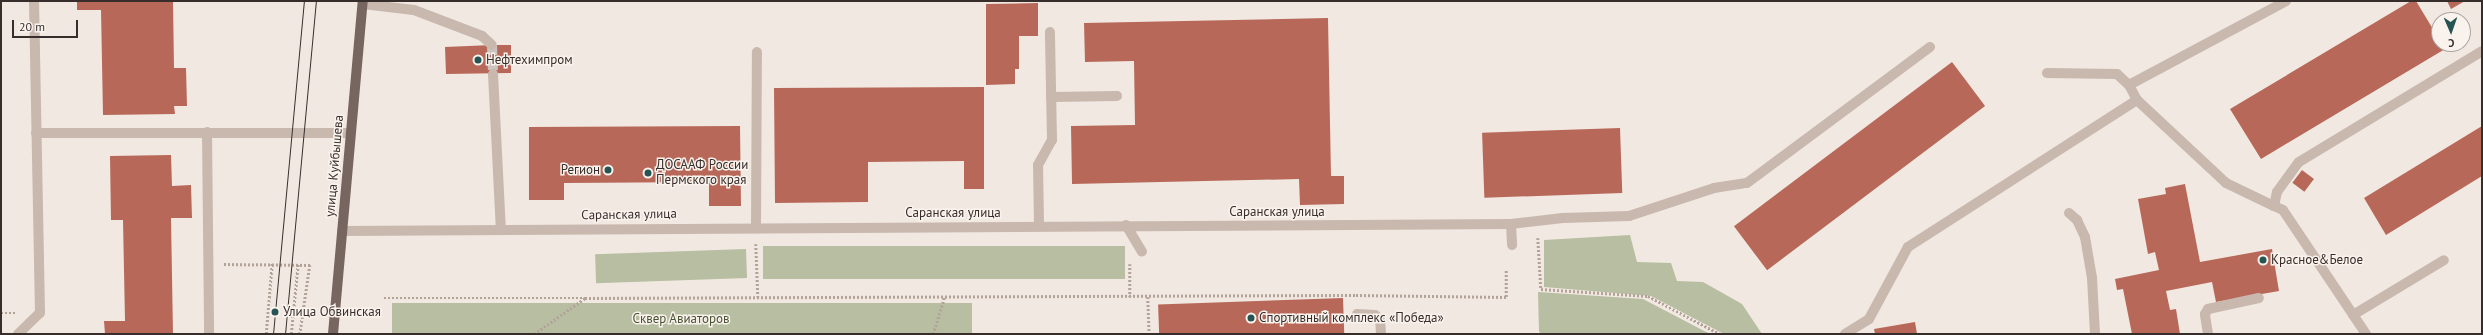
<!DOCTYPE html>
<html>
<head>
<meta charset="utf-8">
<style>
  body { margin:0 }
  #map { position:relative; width:2483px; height:335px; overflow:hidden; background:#f1e8e1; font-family:"PT Sans",sans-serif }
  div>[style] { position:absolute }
  .green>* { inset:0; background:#b7bea2; transform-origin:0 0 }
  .building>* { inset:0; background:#b86858; transform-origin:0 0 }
  .minor-tunnel>* { height:10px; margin-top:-5px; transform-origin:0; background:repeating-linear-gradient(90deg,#ccc3bd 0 10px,transparent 0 15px) }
  .path>* { height:2.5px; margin-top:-1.25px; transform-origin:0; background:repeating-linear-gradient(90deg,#b3a298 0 2px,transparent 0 4px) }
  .minor>* { height:10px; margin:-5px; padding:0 5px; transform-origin:5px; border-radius:5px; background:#c8b8ae }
  .major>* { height:10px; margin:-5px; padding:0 5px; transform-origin:5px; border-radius:5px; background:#77655f }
  .tram>* { height:1px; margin:-0.5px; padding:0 0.5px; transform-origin:0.5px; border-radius:0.5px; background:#372e2b }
  .dots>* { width:11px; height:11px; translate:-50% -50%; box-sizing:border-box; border:2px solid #f9f2ed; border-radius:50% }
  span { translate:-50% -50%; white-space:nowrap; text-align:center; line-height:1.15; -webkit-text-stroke:3px #f9f2ed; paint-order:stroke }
  .poi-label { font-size:13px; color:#372e2b }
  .left { translate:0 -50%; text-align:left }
  .right { translate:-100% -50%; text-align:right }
  .street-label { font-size:13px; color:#372e2b }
  .park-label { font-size:13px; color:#495332 }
  .frame { position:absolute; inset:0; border:2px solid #372e2b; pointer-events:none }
  .north { position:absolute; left:2431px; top:12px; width:40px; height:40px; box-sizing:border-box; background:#f9f2ed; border:1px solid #aba49f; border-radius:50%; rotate:178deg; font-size:11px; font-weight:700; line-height:16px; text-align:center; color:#372e2b }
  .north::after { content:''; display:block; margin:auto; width:14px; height:18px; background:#265453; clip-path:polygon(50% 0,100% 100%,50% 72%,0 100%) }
  .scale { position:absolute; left:12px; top:20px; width:66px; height:18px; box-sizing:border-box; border:2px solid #372e2b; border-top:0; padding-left:5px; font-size:12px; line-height:14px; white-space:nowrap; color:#372e2b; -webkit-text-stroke:3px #f9f2ed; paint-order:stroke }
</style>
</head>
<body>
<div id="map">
  <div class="green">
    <i style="clip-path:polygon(1630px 235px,1637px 262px,1671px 263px,1677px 281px,1703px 282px,1742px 304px,1762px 334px,1724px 334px,1651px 296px,1544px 287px,1544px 240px)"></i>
    <i style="left:1125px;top:246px;width:33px;height:362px;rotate:90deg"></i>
    <i style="left:746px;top:249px;width:29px;height:151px;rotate:88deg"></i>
    <i style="clip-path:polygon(1538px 292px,1643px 299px,1710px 334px,1543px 334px,1539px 332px)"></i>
    <i style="left:392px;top:303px;width:580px;height:31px"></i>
  </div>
  <div class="building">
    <i style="clip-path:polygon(77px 1px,173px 1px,174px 68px,186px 68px,187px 106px,174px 106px,175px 114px,103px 115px,101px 10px,77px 10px)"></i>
    <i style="clip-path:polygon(2411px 1px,2416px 1px,2439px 39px,2439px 44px,2445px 49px,2261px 159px,2230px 109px)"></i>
    <i style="clip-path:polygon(2447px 1px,2465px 1px,2451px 9px)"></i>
    <i style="clip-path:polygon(1038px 3px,1038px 36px,1019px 36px,1019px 69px,1015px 69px,1015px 84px,986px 85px,986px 4px)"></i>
    <i style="clip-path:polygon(1328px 18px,1331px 176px,1344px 176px,1344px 204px,1300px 205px,1299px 179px,1072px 184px,1071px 126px,1135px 125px,1134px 61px,1085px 62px,1084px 23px)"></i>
    <i style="clip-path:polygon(492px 45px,511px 45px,511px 73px,446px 74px,445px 47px)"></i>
    <i style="left:1952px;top:62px;width:55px;height:273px;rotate:53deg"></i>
    <i style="clip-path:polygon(984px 87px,984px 189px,964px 189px,964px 161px,868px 162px,868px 202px,775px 203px,774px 88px)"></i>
    <i style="clip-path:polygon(740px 126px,741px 206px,709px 206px,709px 182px,564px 183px,564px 200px,529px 200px,529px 127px)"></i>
    <i style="clip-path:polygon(2482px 126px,2482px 176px,2386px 235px,2364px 198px)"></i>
    <i style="left:1620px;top:128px;width:65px;height:138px;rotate:88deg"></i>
    <i style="clip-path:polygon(171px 155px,172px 186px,191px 185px,192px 218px,171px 218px,173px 334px,105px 334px,104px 321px,125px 321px,123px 220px,111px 220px,110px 156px)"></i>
    <i style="left:2302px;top:170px;width:15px;height:16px;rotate:37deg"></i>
    <i style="clip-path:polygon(2185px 184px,2200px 262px,2272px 249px,2279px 291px,2216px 302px,2212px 282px,2166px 291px,2170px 310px,2176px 309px,2180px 334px,2132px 334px,2123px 289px,2117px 290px,2115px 279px,2159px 270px,2155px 252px,2148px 254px,2138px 199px,2166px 194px,2165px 188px)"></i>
    <i style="left:1343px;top:298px;width:36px;height:185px;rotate:88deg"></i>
    <i style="clip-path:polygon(1915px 322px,1917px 334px,1875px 334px,1874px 329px)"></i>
  </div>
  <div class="minor-tunnel">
    <i style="left:492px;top:45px;width:29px;rotate:88deg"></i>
  </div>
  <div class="path">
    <i style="left:1538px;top:238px;width:51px;rotate:86.6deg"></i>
    <i style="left:1541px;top:289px;width:107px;rotate:3.7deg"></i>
    <i style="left:1648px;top:296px;width:81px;rotate:27.8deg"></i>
    <i style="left:756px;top:244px;width:53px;rotate:87.8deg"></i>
    <i style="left:224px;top:264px;width:86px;rotate:0.7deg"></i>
    <i style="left:310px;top:265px;width:70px;rotate:98.2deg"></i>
    <i style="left:1130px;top:264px;width:33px;rotate:90deg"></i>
    <i style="left:1148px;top:297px;width:37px;rotate:88deg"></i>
    <i style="left:384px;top:298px;width:201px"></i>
    <i style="left:1px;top:313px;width:16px"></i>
    <i style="left:266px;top:334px;width:71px;rotate:-85.2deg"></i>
    <i style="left:291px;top:334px;width:70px;rotate:-84.3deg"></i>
    <i style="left:534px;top:334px;width:62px;rotate:-35.2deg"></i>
    <i style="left:585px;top:298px;width:771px;rotate:-0.22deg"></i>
    <i style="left:1356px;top:295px;width:150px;rotate:0.8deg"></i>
    <i style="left:1506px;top:297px;width:27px;rotate:-90deg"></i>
    <i style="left:933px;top:334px;width:39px;rotate:-73deg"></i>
  </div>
  <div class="minor">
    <i style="left:363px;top:4px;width:51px;rotate:6.7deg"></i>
    <i style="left:414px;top:10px;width:73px;rotate:20.9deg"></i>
    <i style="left:482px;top:36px;width:13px;rotate:42deg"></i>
    <i style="left:2047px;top:73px;width:70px;rotate:0.8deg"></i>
    <i style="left:2117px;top:74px;width:16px;rotate:43deg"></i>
    <i style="left:493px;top:74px;width:156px;rotate:87.1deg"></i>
    <i style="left:1051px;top:97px;width:66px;rotate:-0.9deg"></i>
    <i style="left:2137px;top:100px;width:122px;rotate:43deg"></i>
    <i style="left:2226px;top:183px;width:53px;rotate:25.6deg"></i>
    <i style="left:207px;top:132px;width:202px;rotate:89.4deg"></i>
    <i style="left:36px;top:133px;width:314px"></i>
    <i style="left:2069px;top:213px;width:11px;rotate:41deg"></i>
    <i style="left:2077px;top:220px;width:19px;rotate:65deg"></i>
    <i style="left:2085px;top:237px;width:42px;rotate:80.3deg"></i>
    <i style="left:2092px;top:278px;width:56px;rotate:86.9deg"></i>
    <i style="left:1511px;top:224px;width:21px;rotate:87deg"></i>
    <i style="left:1126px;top:225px;width:31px;rotate:59deg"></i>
    <i style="left:1039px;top:226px;width:61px;rotate:-90.9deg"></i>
    <i style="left:1038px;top:165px;width:29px;rotate:-61deg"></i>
    <i style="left:1052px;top:140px;width:108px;rotate:-91.1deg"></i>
    <i style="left:756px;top:227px;width:175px;rotate:-89.7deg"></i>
    <i style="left:342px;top:231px;width:1169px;rotate:-0.34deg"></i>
    <i style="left:1511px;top:224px;width:52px;rotate:-6.6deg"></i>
    <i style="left:1563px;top:218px;width:66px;rotate:-1.7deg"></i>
    <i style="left:1629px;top:216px;width:89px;rotate:-18.2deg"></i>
    <i style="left:1714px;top:188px;width:33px;rotate:-9deg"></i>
    <i style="left:1747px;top:183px;width:228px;rotate:-36.6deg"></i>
    <i style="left:1357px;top:314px;width:18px;rotate:3deg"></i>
    <i style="left:1375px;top:315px;width:6px;rotate:39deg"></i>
    <i style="left:1380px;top:319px;width:15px;rotate:86deg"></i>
    <i style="left:2353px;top:315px;width:106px;rotate:-31.1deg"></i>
    <i style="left:18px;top:334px;width:30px;rotate:-44deg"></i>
    <i style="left:40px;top:313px;width:312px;rotate:-91.1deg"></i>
    <i style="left:1845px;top:334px;width:28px;rotate:-32deg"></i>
    <i style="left:1869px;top:319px;width:82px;rotate:-61.6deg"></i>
    <i style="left:1908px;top:247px;width:272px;rotate:-32.7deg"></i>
    <i style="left:2137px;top:100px;width:17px;rotate:-118deg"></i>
    <i style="left:2129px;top:85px;width:178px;rotate:-28.1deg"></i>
    <i style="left:2208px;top:334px;width:20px;rotate:-99deg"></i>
    <i style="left:2205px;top:314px;width:6px;rotate:-59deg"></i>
    <i style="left:2208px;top:309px;width:52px;rotate:-12.2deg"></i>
    <i style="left:2366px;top:334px;width:149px;rotate:-123.8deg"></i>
    <i style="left:2283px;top:210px;width:10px;rotate:-156deg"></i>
    <i style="left:2274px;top:206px;width:14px;rotate:-78deg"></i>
    <i style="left:2277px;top:192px;width:37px;rotate:-54deg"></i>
    <i style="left:2299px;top:162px;width:214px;rotate:-31.2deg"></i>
  </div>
  <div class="major">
    <i style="left:333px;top:334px;width:334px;rotate:-84.9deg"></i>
  </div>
  <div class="tram">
    <i style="left:273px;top:334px;width:334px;rotate:-84.7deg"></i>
    <i style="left:285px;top:334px;width:334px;rotate:-84.7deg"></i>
  </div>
  <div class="dots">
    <i style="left:478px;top:60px;background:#265453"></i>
    <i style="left:608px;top:170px;background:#265453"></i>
    <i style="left:648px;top:173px;background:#265453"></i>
    <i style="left:2263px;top:260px;background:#265453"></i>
    <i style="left:275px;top:312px;background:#265453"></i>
    <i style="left:1251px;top:318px;background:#265453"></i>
  </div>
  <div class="poi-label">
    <span class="left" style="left:486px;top:60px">Нефтехимпром</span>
    <span class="left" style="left:656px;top:173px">ДОСААФ России<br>Пермского края</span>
    <span class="right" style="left:600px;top:170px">Регион</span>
    <span class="left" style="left:2271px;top:260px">Красное&amp;Белое</span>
    <span class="left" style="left:283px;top:312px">Улица Обвинская</span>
    <span class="left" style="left:1259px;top:318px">Спортивный комплекс «Победа»</span>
  </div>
  <div class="street-label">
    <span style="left:335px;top:166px;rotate:-85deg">улица Куйбышева</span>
    <span style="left:1277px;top:212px">Саранская улица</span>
    <span style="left:953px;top:213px">Саранская улица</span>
    <span style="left:629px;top:215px;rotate:-1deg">Саранская улица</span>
  </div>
  <div class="park-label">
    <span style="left:681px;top:319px">Сквер Авиаторов</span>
  </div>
  <div class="frame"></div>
  <div class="north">С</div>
  <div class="scale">20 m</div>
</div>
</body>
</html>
